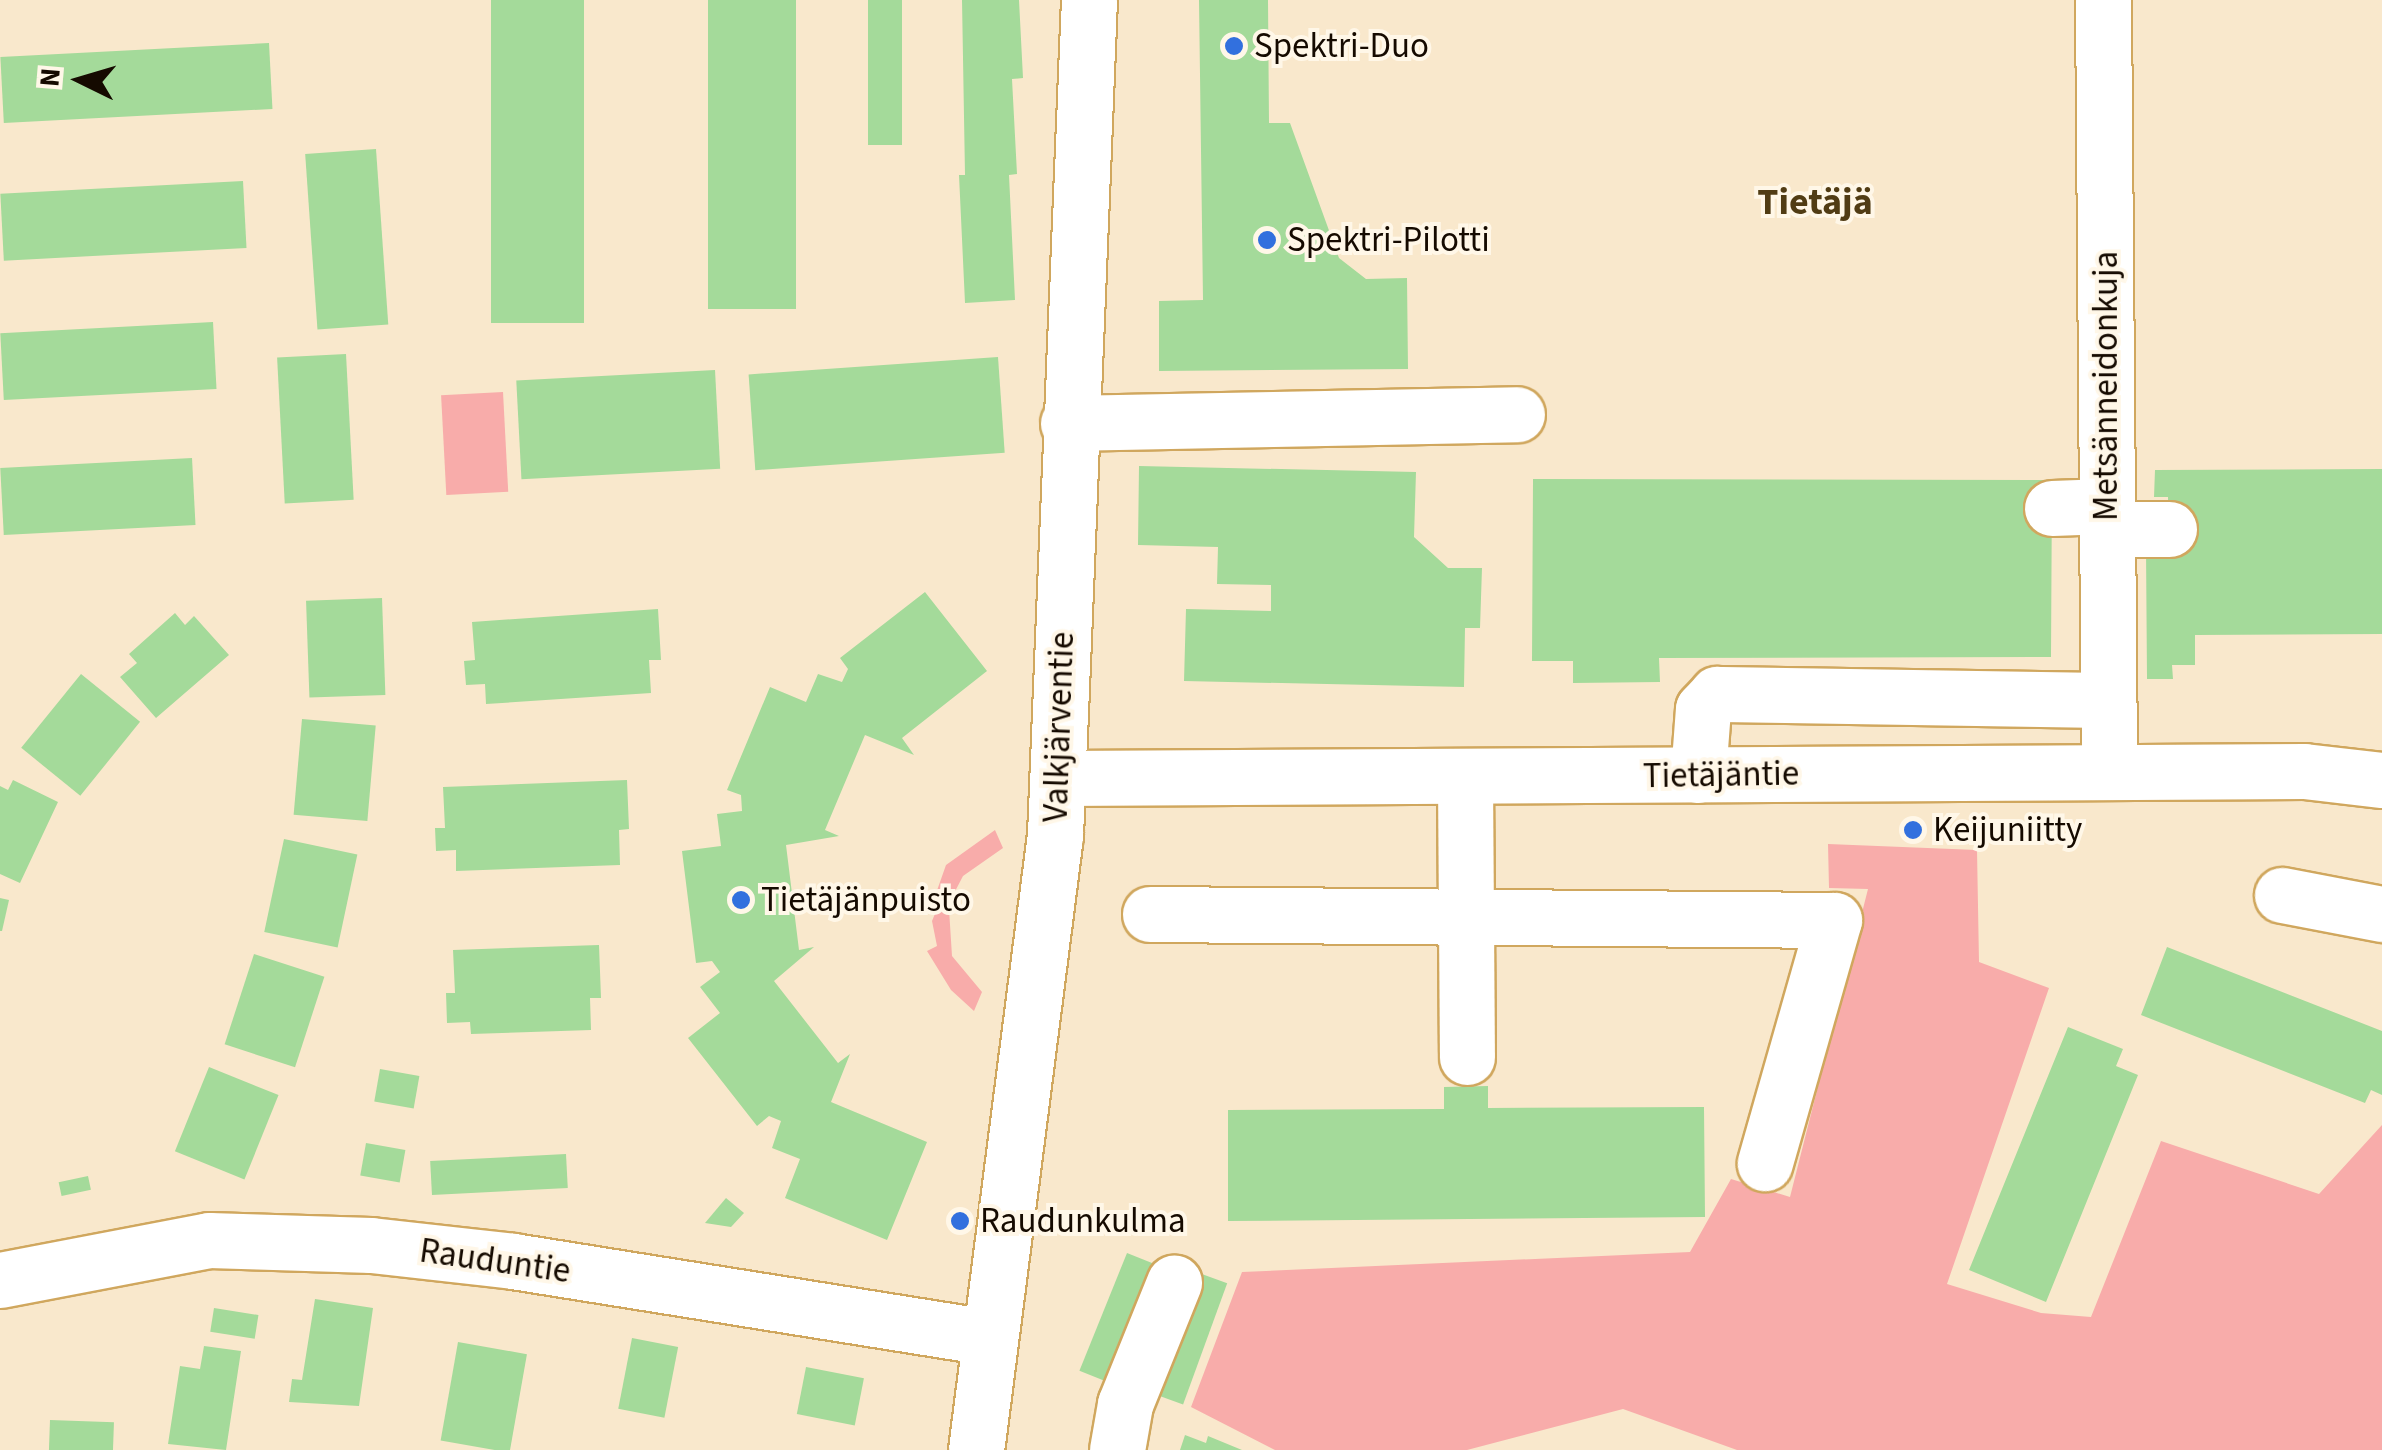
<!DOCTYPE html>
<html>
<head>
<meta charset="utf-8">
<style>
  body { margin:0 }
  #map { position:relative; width:2382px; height:1450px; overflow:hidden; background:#f9e8cc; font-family:"Source Sans 3",sans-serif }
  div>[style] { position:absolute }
  .green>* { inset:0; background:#f8acaa; transform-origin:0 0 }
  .building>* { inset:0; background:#a4da9a; transform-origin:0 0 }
  .roads { filter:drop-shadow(2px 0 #d0a75e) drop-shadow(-2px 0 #d0a75e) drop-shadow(0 2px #d0a75e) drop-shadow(0 -2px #d0a75e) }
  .minor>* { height:55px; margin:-27.5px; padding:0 27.5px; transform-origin:27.5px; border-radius:27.5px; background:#fff }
  .dots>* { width:28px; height:28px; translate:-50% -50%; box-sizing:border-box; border:5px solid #fff7e8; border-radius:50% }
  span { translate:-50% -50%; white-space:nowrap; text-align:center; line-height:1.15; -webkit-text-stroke:8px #fff7e8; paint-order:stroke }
  .poi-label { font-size:35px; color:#150a00 }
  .left { translate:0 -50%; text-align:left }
  .street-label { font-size:35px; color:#150a00 }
  .neighbourhood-label { font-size:38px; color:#513c14; font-weight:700 }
  .north { position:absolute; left:30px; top:30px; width:100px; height:100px; -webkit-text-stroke:8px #fff7e8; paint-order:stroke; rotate:275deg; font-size:28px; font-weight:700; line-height:40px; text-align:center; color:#150a00 }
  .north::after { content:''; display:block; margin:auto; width:35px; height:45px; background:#150a00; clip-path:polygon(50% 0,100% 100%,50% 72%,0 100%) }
</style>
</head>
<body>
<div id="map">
  <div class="green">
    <i style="left:503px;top:392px;width:100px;height:62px;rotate:87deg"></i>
    <i style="clip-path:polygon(995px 830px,1003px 848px,963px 876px,950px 901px,934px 899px,946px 865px)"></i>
    <i style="clip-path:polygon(1828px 844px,1977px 850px,1979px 962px,2049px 988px,1947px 1284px,2041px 1313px,2091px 1317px,2161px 1141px,2319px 1194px,2382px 1125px,2382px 1450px,1737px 1450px,1623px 1409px,1467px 1450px,1275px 1450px,1191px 1407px,1242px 1272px,1690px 1252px,1731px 1179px,1790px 1197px,1868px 889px,1829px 888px)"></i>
    <i style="clip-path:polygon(937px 909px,949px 909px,952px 956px,982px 992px,974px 1011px,951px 990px,927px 951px,937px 946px,932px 921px)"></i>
  </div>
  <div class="building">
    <i style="left:491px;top:0;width:93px;height:323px"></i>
    <i style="left:708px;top:0;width:88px;height:309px"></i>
    <i style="left:868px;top:0;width:34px;height:145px"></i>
    <i style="clip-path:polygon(962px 0,1019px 0,1023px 78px,1012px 79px,1017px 174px,1009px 175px,1015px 300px,965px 303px,959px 175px,965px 175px)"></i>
    <i style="clip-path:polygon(1199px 0,1268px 0,1269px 123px,1290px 123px,1339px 258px,1366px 279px,1407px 278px,1408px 369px,1159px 371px,1159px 301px,1203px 300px)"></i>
    <i style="left:269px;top:43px;width:66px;height:269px;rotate:87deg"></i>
    <i style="left:376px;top:149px;width:176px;height:71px;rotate:86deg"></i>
    <i style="left:243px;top:181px;width:67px;height:243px;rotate:87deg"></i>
    <i style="left:213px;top:322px;width:67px;height:213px;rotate:87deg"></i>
    <i style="left:346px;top:354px;width:146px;height:69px;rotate:87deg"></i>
    <i style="left:998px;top:357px;width:96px;height:250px;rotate:86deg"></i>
    <i style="left:715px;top:370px;width:99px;height:199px;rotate:87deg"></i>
    <i style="left:192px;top:458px;width:67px;height:192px;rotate:87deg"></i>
    <i style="clip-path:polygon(1139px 466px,1416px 472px,1414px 537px,1448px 568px,1482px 568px,1480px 628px,1465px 628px,1464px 687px,1184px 681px,1186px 609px,1271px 611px,1271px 585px,1217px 584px,1218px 547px,1138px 545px)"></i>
    <i style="clip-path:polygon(2382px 469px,2382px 634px,2195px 635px,2195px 665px,2172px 665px,2173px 679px,2147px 679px,2146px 549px,2169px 549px,2168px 497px,2154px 497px,2155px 470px)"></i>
    <i style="clip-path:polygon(1533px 479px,2052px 480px,2051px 657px,1659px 658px,1660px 682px,1573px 683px,1573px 661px,1532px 661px)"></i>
    <i style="clip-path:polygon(925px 592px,987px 671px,902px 738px,914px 755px,865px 735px,825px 830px,839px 836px,786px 845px,799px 950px,814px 947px,774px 981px,838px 1063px,850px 1054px,831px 1102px,927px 1142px,887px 1240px,785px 1198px,800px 1159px,772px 1148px,781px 1121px,769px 1116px,757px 1126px,688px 1038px,720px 1013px,700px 987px,720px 972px,712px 961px,696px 963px,682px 851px,721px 846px,717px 814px,742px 811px,741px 795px,727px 790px,770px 687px,806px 702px,818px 674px,842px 682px,848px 669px,840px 658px)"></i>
    <i style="left:382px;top:598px;width:97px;height:76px;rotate:88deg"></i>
    <i style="clip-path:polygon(658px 609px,661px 660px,649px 660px,651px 693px,486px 704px,485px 684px,466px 685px,464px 661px,475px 660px,472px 622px)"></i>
    <i style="clip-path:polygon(175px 613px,185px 625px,194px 616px,229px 655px,156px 718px,120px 677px,137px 663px,129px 654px)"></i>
    <i style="left:81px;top:674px;width:76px;height:95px;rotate:39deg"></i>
    <i style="left:302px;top:719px;width:74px;height:96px;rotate:5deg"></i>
    <i style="clip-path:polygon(13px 780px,58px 802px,20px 883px,0 874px,0 786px,8px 790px)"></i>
    <i style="clip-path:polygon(627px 780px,629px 829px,619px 830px,620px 865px,456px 871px,456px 850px,436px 851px,435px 828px,445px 828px,443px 787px)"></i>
    <i style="left:284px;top:839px;width:75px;height:95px;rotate:12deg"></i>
    <i style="clip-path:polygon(0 898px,9px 900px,2px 931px,0 931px)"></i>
    <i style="clip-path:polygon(599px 945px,601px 998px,590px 998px,591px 1030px,471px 1034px,470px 1022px,447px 1023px,446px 993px,455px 993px,453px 950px)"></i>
    <i style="clip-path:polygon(2167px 947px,2382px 1031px,2382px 1095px,2371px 1090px,2365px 1103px,2141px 1015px)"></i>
    <i style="left:254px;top:954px;width:74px;height:95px;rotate:18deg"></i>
    <i style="clip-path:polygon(2068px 1027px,2123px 1049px,2116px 1066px,2138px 1075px,2046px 1302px,1969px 1270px)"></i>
    <i style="left:209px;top:1067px;width:75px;height:91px;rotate:22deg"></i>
    <i style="left:380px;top:1069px;width:40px;height:33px;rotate:10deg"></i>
    <i style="clip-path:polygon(1488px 1086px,1488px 1108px,1704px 1107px,1705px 1217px,1228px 1221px,1228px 1110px,1444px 1109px,1444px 1087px)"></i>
    <i style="left:366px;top:1143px;width:40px;height:33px;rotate:10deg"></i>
    <i style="left:566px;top:1154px;width:34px;height:136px;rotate:87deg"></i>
    <i style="left:88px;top:1176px;width:14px;height:30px;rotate:78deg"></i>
    <i style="clip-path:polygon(726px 1198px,744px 1213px,731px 1227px,705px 1223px)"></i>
    <i style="left:1127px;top:1253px;width:31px;height:127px;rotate:22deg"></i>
    <i style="left:1199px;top:1273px;width:30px;height:129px;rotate:20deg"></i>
    <i style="clip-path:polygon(315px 1299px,373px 1308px,359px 1406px,289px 1402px,292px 1379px,302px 1380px)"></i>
    <i style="left:214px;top:1308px;width:45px;height:24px;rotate:9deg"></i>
    <i style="left:632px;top:1338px;width:47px;height:72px;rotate:11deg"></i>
    <i style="left:458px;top:1342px;width:70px;height:100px;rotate:10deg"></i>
    <i style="clip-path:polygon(204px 1346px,241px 1351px,226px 1450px,168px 1444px,180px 1366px,200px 1369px)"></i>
    <i style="left:806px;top:1367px;width:59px;height:48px;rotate:11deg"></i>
    <i style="left:50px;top:1420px;width:64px;height:30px;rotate:2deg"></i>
    <i style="clip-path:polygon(1185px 1435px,1206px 1443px,1208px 1436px,1242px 1450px,1180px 1450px)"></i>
  </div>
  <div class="roads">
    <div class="minor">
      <i style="left:2103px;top:0;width:772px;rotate:89.55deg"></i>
      <i style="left:1068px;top:423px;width:449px;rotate:-1.1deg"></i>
      <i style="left:2052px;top:508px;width:54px;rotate:-2.1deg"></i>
      <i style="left:2107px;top:529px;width:62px"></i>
      <i style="left:1698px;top:775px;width:66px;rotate:-85.7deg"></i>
      <i style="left:1703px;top:709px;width:21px;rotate:-47deg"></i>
      <i style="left:1717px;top:694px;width:391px;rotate:0.9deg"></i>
      <i style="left:1060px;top:778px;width:1244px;rotate:-0.32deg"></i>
      <i style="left:2304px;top:771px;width:79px;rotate:6.6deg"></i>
      <i style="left:1465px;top:778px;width:279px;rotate:89.6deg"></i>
      <i style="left:2282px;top:895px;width:102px;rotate:10.8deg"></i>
      <i style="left:1150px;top:914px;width:684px;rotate:0.5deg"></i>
      <i style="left:1834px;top:920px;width:253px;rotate:105.9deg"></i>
      <i style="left:0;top:1280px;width:213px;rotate:-10.8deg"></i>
      <i style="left:209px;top:1240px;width:162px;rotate:1.8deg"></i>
      <i style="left:371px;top:1245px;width:143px;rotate:6.4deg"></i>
      <i style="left:513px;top:1261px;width:481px;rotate:9.1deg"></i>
      <i style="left:976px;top:1450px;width:620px;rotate:-82.68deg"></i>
      <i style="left:1055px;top:835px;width:836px;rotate:-87.67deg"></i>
      <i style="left:1117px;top:1450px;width:47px;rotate:-80.1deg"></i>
      <i style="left:1125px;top:1404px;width:131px;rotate:-68deg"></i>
    </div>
  </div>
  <div class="dots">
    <i style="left:1234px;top:46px;background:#3270de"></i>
    <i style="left:1267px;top:240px;background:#3270de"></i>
    <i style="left:1913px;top:830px;background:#3270de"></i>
    <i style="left:741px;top:900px;background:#3270de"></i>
    <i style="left:960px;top:1221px;background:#3270de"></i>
  </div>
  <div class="poi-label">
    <span class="left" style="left:1254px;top:46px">Spektri-Duo</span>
    <span class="left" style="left:1287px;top:240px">Spektri-Pilotti</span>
    <span class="left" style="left:1933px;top:830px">Keijuniitty</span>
    <span class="left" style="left:761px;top:900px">Tietäjänpuisto</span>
    <span class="left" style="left:980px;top:1221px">Raudunkulma</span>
  </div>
  <div class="street-label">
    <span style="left:2106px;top:386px;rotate:-90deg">Metsänneidonkuja</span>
    <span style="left:1059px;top:727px;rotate:-88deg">Valkjärventie</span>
    <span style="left:1721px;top:775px;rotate:-1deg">Tietäjäntie</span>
    <span style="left:495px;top:1261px;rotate:8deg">Rauduntie</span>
  </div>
  <div class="neighbourhood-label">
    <span style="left:1815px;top:203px">Tietäjä</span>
  </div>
  <div class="north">N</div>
</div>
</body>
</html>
